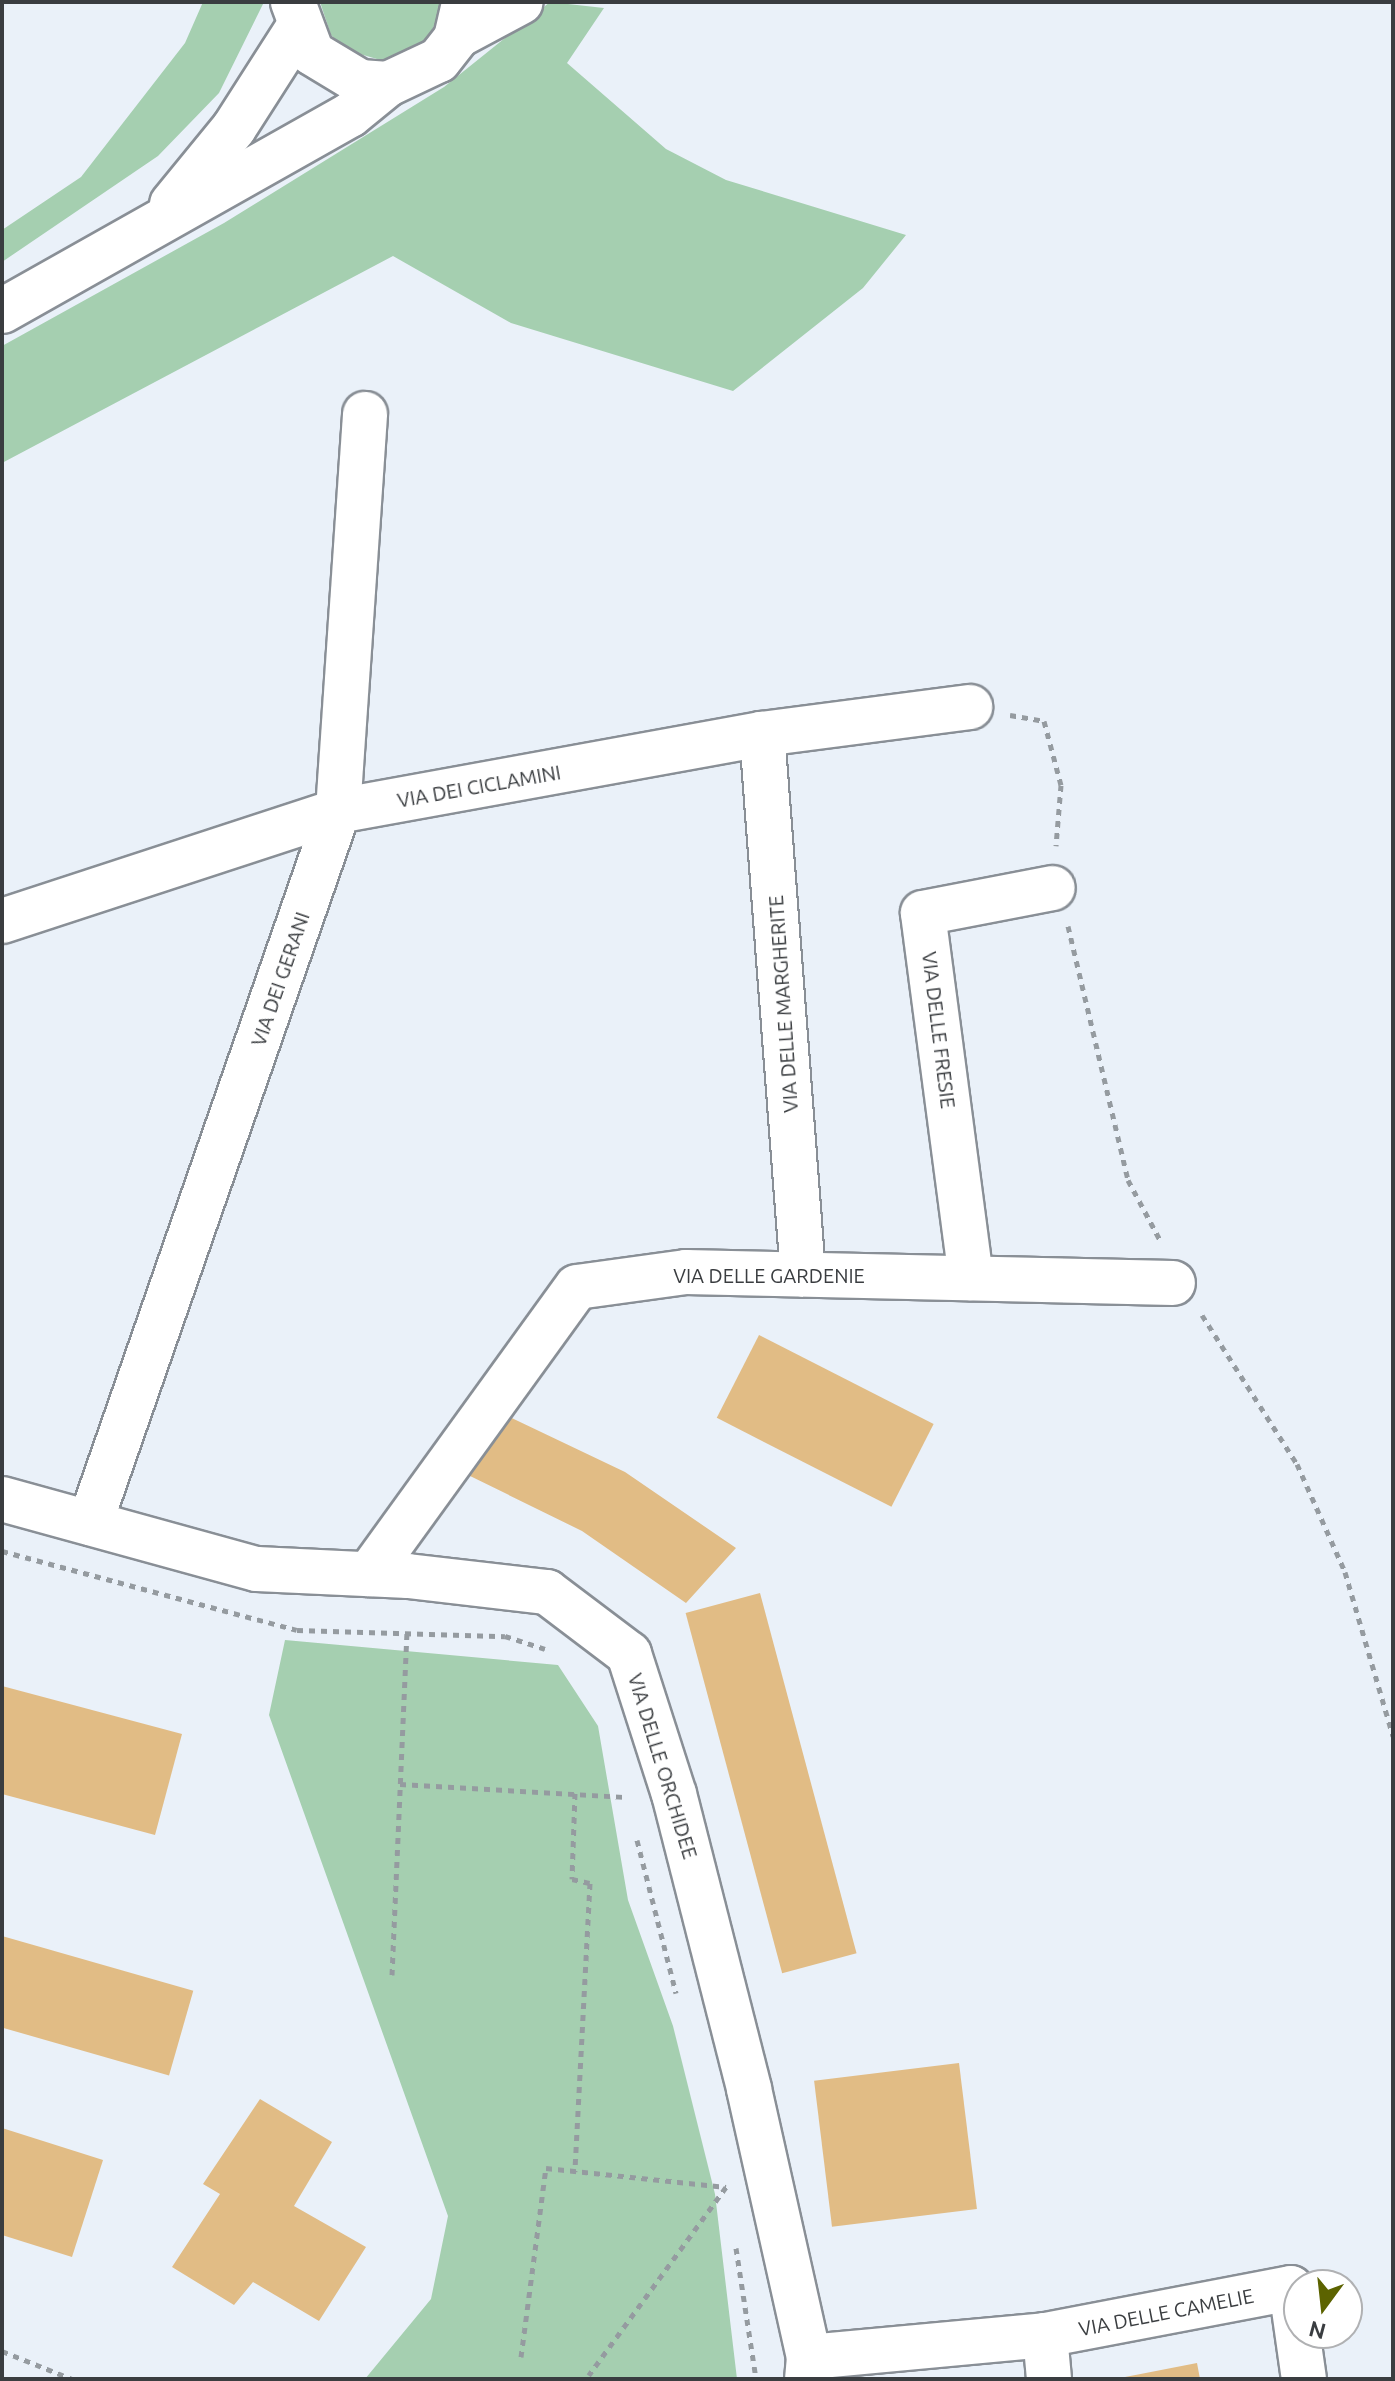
<!DOCTYPE html>
<html>
<head>
<meta charset="utf-8">
<style>
  body { margin:0 }
  #map { position:relative; width:1395px; height:2381px; overflow:hidden; background:#eaf1f9; font-family:Ubuntu,sans-serif }
  div>[style] { position:absolute }
  .green>* { inset:0; background:#a5cfb0 }
  .building>* { inset:0; background:#e1bc85; transform-origin:0 0 }
  .path>* { height:5px; margin-top:-2.5px; transform-origin:0; background:repeating-linear-gradient(90deg,#959ba0 0 6px,transparent 0 12px) }
  .roads { filter:drop-shadow(2px 0 #898f96) drop-shadow(-2px 0 #898f96) drop-shadow(0 2px #898f96) drop-shadow(0 -2px #898f96) }
  .minor>* { height:44px; margin:-22px; padding:0 22px; transform-origin:22px; border-radius:22px; background:#fff }
  .tertiary>* { height:44px; margin:-22px; padding:0 22px; transform-origin:22px; border-radius:22px; background:#fff }
  span { translate:-50% -50%; white-space:nowrap; text-align:center; line-height:1.15; -webkit-text-stroke:6px #fff; paint-order:stroke }
  .street-label { font-size:20px; color:#3a3d40 }
  .frame { position:absolute; inset:0; border:4px solid #3a3d40; pointer-events:none }
  .north { position:absolute; left:1283px; top:2269px; width:80px; height:80px; box-sizing:border-box; background:#fff; border:2px solid #b0b1b3; border-radius:50%; rotate:195deg; font-size:22px; font-weight:700; line-height:32px; text-align:center; color:#3a3d40 }
  .north::after { content:''; display:block; margin:auto; width:28px; height:36px; background:#5c6300; clip-path:polygon(50% 0,100% 100%,50% 72%,0 100%) }
</style>
</head>
<body>
<div id="map">
  <div class="green">
    <i style="clip-path:polygon(203px 2px,264px 2px,219px 93px,158px 156px,2px 262px,2px 230px,81px 177px,185px 43px)"></i>
    <i style="clip-path:polygon(320px 2px,447px 2px,422px 48px,384px 61px,346px 50px,331px 35px)"></i>
    <i style="clip-path:polygon(550px 2px,604px 8px,567px 63px,666px 149px,726px 180px,906px 235px,863px 288px,733px 391px,511px 323px,393px 256px,2px 463px,2px 346px,224px 223px,444px 87px)"></i>
    <i style="clip-path:polygon(285px 1640px,558px 1665px,598px 1726px,628px 1900px,673px 2026px,715px 2194px,737px 2379px,365px 2379px,431px 2299px,448px 2216px,269px 1715px)"></i>
  </div>
  <div class="building">
    <i style="left:759px;top:1335px;width:196px;height:93px;rotate:27deg"></i>
    <i style="clip-path:polygon(499px 1412px,625px 1472px,736px 1548px,686px 1603px,582px 1531px,466px 1474px)"></i>
    <i style="left:760px;top:1593px;width:373px;height:77px;rotate:75deg"></i>
    <i style="clip-path:polygon(2px 1686px,182px 1734px,155px 1835px,2px 1794px)"></i>
    <i style="left:2px;top:1936px;width:199px;height:88px;rotate:16deg"></i>
    <i style="left:959px;top:2063px;width:147px;height:146px;rotate:83deg"></i>
    <i style="clip-path:polygon(260px 2099px,332px 2142px,294px 2206px,366px 2247px,319px 2321px,253px 2282px,234px 2305px,172px 2267px,220px 2194px,203px 2184px)"></i>
    <i style="clip-path:polygon(2px 2128px,103px 2160px,72px 2257px,2px 2235px)"></i>
    <i style="clip-path:polygon(1197px 2363px,1200px 2379px,1121px 2379px,1120px 2378px)"></i>
  </div>
  <div class="path">
    <i style="left:1010px;top:715px;width:35px;rotate:10deg"></i>
    <i style="left:1044px;top:721px;width:66px;rotate:75.1deg"></i>
    <i style="left:1061px;top:785px;width:61px;rotate:94.7deg"></i>
    <i style="left:1068px;top:926px;width:261px;rotate:76.7deg"></i>
    <i style="left:1128px;top:1180px;width:68px;rotate:61.9deg"></i>
    <i style="left:1202px;top:1315px;width:177px;rotate:57.5deg"></i>
    <i style="left:1297px;top:1464px;width:118px;rotate:66deg"></i>
    <i style="left:1345px;top:1572px;width:171px;rotate:73.7deg"></i>
    <i style="left:2px;top:1551px;width:305px;rotate:15deg"></i>
    <i style="left:297px;top:1630px;width:208px;rotate:1.7deg"></i>
    <i style="left:505px;top:1636px;width:42px;rotate:18deg"></i>
    <i style="left:400px;top:1784px;width:228px;rotate:3.3deg"></i>
    <i style="left:575px;top:1793px;width:86px;rotate:92deg"></i>
    <i style="left:572px;top:1879px;width:18px;rotate:13deg"></i>
    <i style="left:590px;top:1883px;width:289px;rotate:93deg"></i>
    <i style="left:637px;top:1840px;width:158px;rotate:75.7deg"></i>
    <i style="left:392px;top:1975px;width:343px;rotate:-87.5deg"></i>
    <i style="left:736px;top:2248px;width:133px;rotate:81.3deg"></i>
    <i style="left:2px;top:2351px;width:75px;rotate:21.8deg"></i>
    <i style="left:521px;top:2357px;width:191px;rotate:-82.5deg"></i>
    <i style="left:546px;top:2168px;width:181px;rotate:6deg"></i>
    <i style="left:726px;top:2187px;width:233px;rotate:126.1deg"></i>
  </div>
  <div class="roads">
    <div class="minor">
      <i style="left:762px;top:734px;width:542px;rotate:85.66deg"></i>
      <i style="left:2px;top:921px;width:354px;rotate:-18.1deg"></i>
      <i style="left:338px;top:811px;width:431px;rotate:-10.3deg"></i>
      <i style="left:762px;top:734px;width:210px;rotate:-7.4deg"></i>
      <i style="left:971px;top:1278px;width:368px;rotate:-97.5deg"></i>
      <i style="left:923px;top:913px;width:132px;rotate:-10.9deg"></i>
      <i style="left:2px;top:1499px;width:264px;rotate:15.4deg"></i>
      <i style="left:257px;top:1569px;width:151px;rotate:2.7deg"></i>
      <i style="left:408px;top:1576px;width:140px;rotate:6.6deg"></i>
      <i style="left:547px;top:1592px;width:103px;rotate:37.1deg"></i>
      <i style="left:629px;top:1654px;width:147px;rotate:72.2deg"></i>
      <i style="left:674px;top:1794px;width:304px;rotate:75.7deg"></i>
      <i style="left:749px;top:2089px;width:275px;rotate:77.4deg"></i>
      <i style="left:809px;top:2357px;width:22px;rotate:95deg"></i>
      <i style="left:90px;top:1523px;width:754px;rotate:-70.8deg"></i>
      <i style="left:338px;top:811px;width:398px;rotate:-86.1deg"></i>
      <i style="left:369px;top:1574px;width:354px;rotate:-54.1deg"></i>
      <i style="left:577px;top:1287px;width:110px;rotate:-7.8deg"></i>
      <i style="left:686px;top:1272px;width:487px;rotate:1.3deg"></i>
      <i style="left:1045px;top:2335px;width:250px;rotate:-10.8deg"></i>
      <i style="left:1291px;top:2288px;width:92px;rotate:81.9deg"></i>
      <i style="left:809px;top:2357px;width:237px;rotate:-5.3deg"></i>
      <i style="left:1045px;top:2335px;width:44px;rotate:84.8deg"></i>
    </div>
    <div class="tertiary">
      <i style="left:293px;top:2px;width:54px;rotate:69.6deg"></i>
      <i style="left:312px;top:53px;width:56px;rotate:31.1deg"></i>
      <i style="left:360px;top:82px;width:28px;rotate:4deg"></i>
      <i style="left:388px;top:84px;width:56px;rotate:-25.2deg"></i>
      <i style="left:439px;top:60px;width:28px;rotate:-52deg"></i>
      <i style="left:456px;top:38px;width:37px;rotate:-77deg"></i>
      <i style="left:457px;top:36px;width:72px;rotate:-28deg"></i>
      <i style="left:172px;top:204px;width:98px;rotate:-50.8deg"></i>
      <i style="left:234px;top:128px;width:119px;rotate:-57.4deg"></i>
      <i style="left:2px;top:311px;width:399px;rotate:-29.4deg"></i>
      <i style="left:350px;top:115px;width:49px;rotate:-39.2deg"></i>
    </div>
  </div>
  <div class="street-label">
    <span style="left:479px;top:786px;rotate:-10deg">VIA DEI CICLAMINI</span>
    <span style="left:280px;top:979px;rotate:-71deg">VIA DEI GERANI</span>
    <span style="left:783px;top:1004px;rotate:-94deg">VIA DELLE MARGHERITE</span>
    <span style="left:939px;top:1030px;rotate:83deg">VIA DELLE FRESIE</span>
    <span style="left:769px;top:1275px">VIA DELLE GARDENIE</span>
    <span style="left:663px;top:1766px;rotate:73deg">VIA DELLE ORCHIDEE</span>
    <span style="left:1166px;top:2312px;rotate:-11deg">VIA DELLE CAMELIE</span>
  </div>
  <div class="frame"></div>
  <div class="north">N</div>
</div>
</body>
</html>
